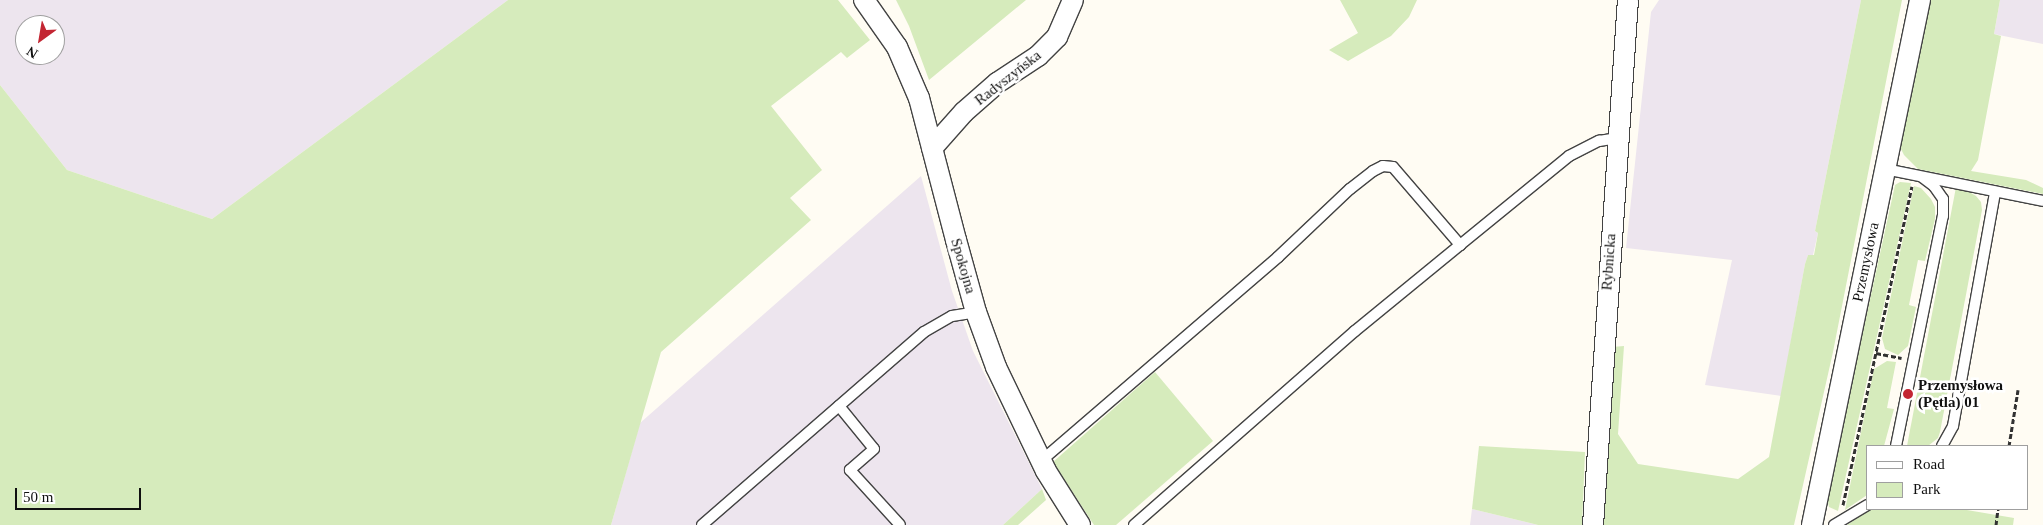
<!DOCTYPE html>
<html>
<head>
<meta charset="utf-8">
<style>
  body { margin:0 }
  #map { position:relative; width:2043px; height:525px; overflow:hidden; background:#fffcf3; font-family:"Times New Roman",serif }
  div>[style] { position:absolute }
  .industrial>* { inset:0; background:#ede5ee }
  .green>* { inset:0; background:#d6ebbc }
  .path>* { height:3px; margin-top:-1.5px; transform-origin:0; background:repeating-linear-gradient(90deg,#323232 0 5px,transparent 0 7.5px) }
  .roads { filter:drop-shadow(1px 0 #434343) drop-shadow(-1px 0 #434343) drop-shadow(0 1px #434343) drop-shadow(0 -1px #434343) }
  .service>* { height:10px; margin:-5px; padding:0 5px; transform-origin:5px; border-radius:5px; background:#fff }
  .minor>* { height:20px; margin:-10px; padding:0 10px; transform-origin:10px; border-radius:10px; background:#fff }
  .dots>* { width:14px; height:14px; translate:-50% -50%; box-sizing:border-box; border:2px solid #fff; border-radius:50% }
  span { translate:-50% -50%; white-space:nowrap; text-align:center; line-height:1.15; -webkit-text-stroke:5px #fff; paint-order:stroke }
  .street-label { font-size:15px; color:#101010 }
  .poi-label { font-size:15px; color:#101010; font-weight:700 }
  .left { translate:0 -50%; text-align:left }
  .legend { position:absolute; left:1866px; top:445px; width:162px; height:65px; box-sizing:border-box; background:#fff; border:1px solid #9f9f9f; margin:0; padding:6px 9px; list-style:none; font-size:15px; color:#101010 }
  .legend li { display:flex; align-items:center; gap:10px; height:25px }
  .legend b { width:25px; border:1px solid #9f9f9f }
  .north { position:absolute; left:15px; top:15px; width:50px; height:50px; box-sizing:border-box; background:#fff; border:1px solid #9f9f9f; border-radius:50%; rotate:212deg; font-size:14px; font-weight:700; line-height:20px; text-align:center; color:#101010 }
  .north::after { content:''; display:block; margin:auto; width:18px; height:22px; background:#c32633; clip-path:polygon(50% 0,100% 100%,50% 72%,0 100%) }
  .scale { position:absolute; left:15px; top:488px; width:126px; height:22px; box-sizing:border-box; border:2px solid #101010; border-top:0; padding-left:6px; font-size:15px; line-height:18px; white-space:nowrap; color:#101010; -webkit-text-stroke:4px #fff; paint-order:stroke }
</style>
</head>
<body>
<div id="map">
  <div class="industrial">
    <i style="clip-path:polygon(evenodd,0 0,508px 0,212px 219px,67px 170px,0 85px,0 0,25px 25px,55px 25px,55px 55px,25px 55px,25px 25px)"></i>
    <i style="clip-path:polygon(1659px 0,1861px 0,1815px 231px,1818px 233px,1813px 255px,1808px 255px,1805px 264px,1781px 396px,1705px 385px,1732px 260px,1626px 248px,1651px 12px)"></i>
    <i style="clip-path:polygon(2000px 0,2043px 0,2043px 44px,1994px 34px)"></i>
    <i style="clip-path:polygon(921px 176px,952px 291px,973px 351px,1042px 489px,1003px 525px,611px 525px,640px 423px)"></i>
    <i style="clip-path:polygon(1472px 509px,1538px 525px,1470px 525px)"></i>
  </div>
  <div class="green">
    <i style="clip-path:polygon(508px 0,838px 0,870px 40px,847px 58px,841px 52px,771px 106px,822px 170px,790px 198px,811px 220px,661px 352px,611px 525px,0 525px,0 85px,67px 170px,212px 219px)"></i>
    <i style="clip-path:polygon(896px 0,1026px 0,929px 80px,909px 26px)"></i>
    <i style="clip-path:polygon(1340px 0,1417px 0,1409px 17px,1391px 36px,1348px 61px,1329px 50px,1358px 33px)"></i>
    <i style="clip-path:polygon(1861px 0,1902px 0,1833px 352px,1794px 525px,1601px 525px,1612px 347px,1624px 346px,1618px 434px,1638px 464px,1738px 479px,1769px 457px,1805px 264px,1808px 255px,1814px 255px,1818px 233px,1815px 231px)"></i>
    <i style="clip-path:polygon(1930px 0,2000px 0,1994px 34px,2001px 36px,1978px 160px,1971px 171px,2026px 180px,2043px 188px,2043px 194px,1918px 169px,1904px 155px,1900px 147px)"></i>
    <i style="clip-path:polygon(1900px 182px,1911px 183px,1838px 511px,1829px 507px,1827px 497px,1895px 185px)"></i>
    <i style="clip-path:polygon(1914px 186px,1921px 188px,1931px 199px,1935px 207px,1935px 219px,1925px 261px,1918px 260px,1909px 305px,1916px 307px,1908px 346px,1898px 355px,1885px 349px,1882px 338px)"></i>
    <i style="clip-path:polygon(1956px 187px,1966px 190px,1976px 196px,1981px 202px,1982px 210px,1940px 432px,1938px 438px,1928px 446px,1907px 446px)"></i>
    <i style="clip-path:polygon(1887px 361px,1896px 362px,1887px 408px,1894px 409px,1884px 446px,1867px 446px,1867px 495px,1845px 510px,1874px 369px)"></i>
    <i style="clip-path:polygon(1155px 372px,1213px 441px,1116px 525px,1094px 525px,1053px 462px)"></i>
    <i style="clip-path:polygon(1479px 446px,1585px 452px,1582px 525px,1538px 525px,1472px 509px)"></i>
    <i style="clip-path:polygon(1042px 489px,1046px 500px,1018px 525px,1003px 525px)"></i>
    <i style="clip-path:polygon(1870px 509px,1961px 509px,2014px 518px,2013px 525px,1847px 525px)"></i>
  </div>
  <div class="path">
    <i style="left:1876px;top:353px;width:26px;rotate:11deg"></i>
    <i style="left:2009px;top:446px;width:57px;rotate:-80.9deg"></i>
    <i style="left:1843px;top:505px;width:326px;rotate:-77.8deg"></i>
    <i style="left:1996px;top:525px;width:16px;rotate:-83deg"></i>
  </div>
  <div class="roads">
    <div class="service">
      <i style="left:1885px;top:169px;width:161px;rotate:11.4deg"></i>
      <i style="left:839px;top:406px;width:55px;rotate:50.9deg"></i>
      <i style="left:874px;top:449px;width:32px;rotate:139deg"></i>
      <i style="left:850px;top:470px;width:74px;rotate:47.7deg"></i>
      <i style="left:1896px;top:446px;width:235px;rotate:-78.5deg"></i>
      <i style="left:1943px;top:216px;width:17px;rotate:-90deg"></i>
      <i style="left:1943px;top:199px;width:16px;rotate:-125deg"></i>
      <i style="left:1934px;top:186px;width:15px;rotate:-143deg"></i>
      <i style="left:1942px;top:446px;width:23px;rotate:-61deg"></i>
      <i style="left:1953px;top:426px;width:238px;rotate:-79.8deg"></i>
      <i style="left:1041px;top:461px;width:313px;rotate:-40.7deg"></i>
      <i style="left:1278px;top:257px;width:99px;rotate:-43.4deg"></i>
      <i style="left:1350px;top:189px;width:29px;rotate:-38deg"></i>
      <i style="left:1373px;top:171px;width:11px;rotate:-27deg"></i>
      <i style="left:1383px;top:166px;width:10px;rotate:6deg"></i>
      <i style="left:1393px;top:167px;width:103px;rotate:49.3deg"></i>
      <i style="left:1460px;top:245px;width:141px;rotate:-39.2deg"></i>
      <i style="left:1569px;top:156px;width:34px;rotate:-27deg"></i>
      <i style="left:1599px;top:141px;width:19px;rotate:-9deg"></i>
      <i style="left:702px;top:525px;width:294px;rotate:-41deg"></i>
      <i style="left:924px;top:332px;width:32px;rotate:-30deg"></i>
      <i style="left:952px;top:316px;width:24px;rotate:-9deg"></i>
      <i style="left:1134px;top:525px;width:294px;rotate:-41.3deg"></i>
      <i style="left:1355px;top:331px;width:136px;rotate:-39.3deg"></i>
      <i style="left:1834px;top:525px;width:39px;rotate:-31deg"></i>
    </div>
    <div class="minor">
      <i style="left:864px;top:0;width:57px;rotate:54.9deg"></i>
      <i style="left:897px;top:47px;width:56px;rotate:66.7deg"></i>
      <i style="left:919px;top:98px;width:147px;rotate:75.4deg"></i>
      <i style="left:956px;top:240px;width:75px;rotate:74.5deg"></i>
      <i style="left:976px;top:312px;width:59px;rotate:70deg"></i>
      <i style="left:996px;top:367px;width:115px;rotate:64.3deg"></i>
      <i style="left:1046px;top:471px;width:64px;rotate:57.8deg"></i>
      <i style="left:932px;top:148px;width:48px;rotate:-48.4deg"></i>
      <i style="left:964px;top:112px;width:44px;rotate:-41.3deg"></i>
      <i style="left:997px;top:83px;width:49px;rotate:-33.4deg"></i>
      <i style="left:1038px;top:56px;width:27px;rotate:-45deg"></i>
      <i style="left:1057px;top:37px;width:40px;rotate:-66.6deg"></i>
      <i style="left:1593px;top:525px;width:526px;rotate:-86.19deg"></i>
      <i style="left:1812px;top:525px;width:536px;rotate:-78.38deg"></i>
    </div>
  </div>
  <div class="dots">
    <i style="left:1908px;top:394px;background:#c32633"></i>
  </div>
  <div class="street-label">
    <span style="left:1008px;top:78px;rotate:-38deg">Radyszyńska</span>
    <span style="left:1609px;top:262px;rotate:-86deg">Rybnicka</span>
    <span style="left:1866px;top:262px;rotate:-78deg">Przemysłowa</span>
    <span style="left:963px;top:266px;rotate:74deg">Spokojna</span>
  </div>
  <div class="poi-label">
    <span class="left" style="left:1918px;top:394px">Przemysłowa<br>(Pętla) 01</span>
  </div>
  <ul class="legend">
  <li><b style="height:6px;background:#fff"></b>Road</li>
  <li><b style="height:14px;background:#d6ebbc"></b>Park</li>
  </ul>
  <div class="north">N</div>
  <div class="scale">50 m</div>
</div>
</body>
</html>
